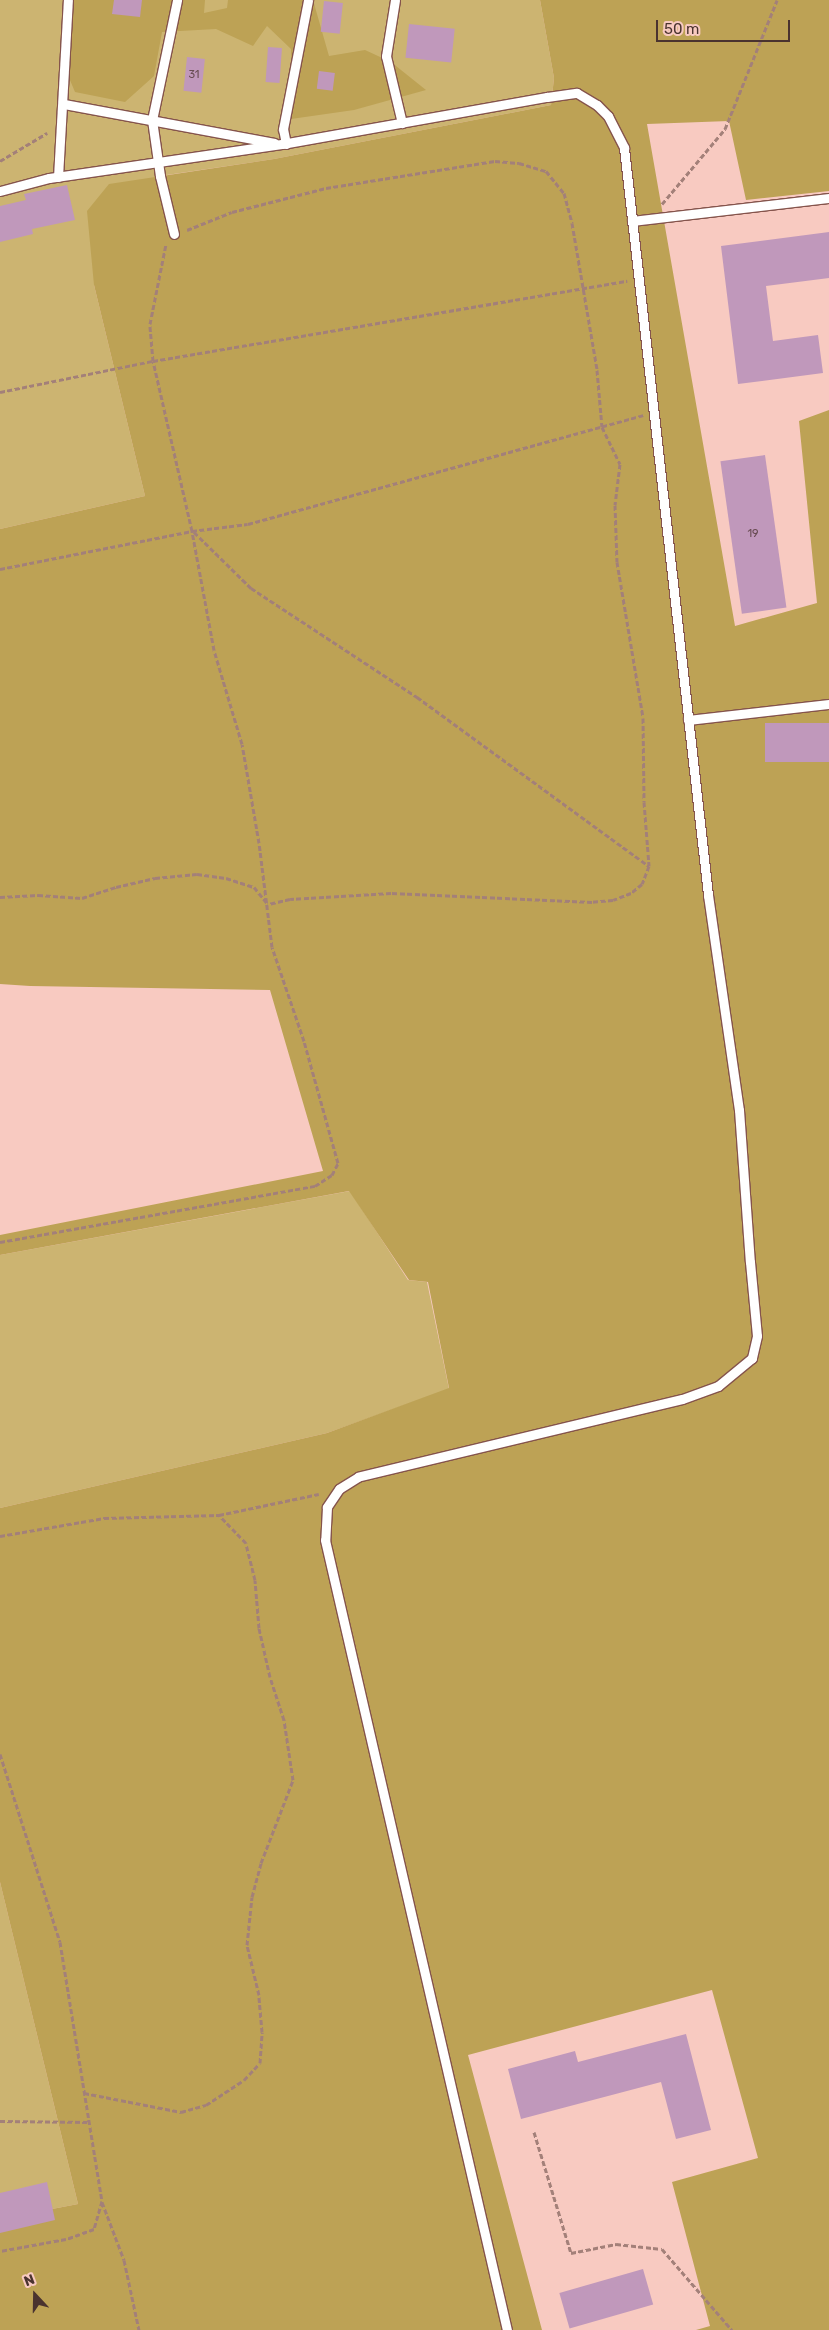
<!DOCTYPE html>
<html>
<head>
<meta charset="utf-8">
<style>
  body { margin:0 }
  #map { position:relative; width:829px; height:2330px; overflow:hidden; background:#f8cac1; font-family:Rubik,sans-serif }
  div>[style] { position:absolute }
  .green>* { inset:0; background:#ccb471 }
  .forest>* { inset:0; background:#bda255 }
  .building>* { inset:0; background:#c098bb; transform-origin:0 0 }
  .path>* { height:3px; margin-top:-1.5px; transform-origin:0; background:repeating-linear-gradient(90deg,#a38079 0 5px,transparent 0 7.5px) }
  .roads { filter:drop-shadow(1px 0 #85544c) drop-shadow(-1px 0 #85544c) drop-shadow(0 1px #85544c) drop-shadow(0 -1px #85544c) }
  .service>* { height:9px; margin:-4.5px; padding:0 4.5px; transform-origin:4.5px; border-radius:4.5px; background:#fff }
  span { translate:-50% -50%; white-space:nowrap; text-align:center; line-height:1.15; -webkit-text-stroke:4px #f8cac1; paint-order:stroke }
  .number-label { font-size:11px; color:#684c52 }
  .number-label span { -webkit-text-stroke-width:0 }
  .north { position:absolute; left:10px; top:2270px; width:50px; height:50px; -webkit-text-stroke:4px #f8cac1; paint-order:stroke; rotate:339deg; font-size:14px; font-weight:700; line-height:20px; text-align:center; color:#4a332f }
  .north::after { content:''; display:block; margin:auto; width:18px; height:22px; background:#4a332f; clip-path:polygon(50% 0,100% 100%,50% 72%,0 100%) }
  .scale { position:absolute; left:656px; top:20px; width:134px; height:22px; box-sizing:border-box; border:2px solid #4a332f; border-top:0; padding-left:6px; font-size:15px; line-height:18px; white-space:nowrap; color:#4a332f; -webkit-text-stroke:4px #f8cac1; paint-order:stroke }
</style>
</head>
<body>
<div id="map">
  <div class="green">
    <i style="clip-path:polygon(0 0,540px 0,554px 78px,551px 105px,274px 159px,160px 176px,94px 285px,145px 496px,0 529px)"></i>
    <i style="clip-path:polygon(350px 1191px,408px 1280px,427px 1282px,449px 1389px,327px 1433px,0 1508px,0 1255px)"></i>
    <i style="clip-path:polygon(0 1882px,78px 2204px,0 2219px)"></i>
  </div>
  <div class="forest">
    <i style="clip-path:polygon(73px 0,205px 0,204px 13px,227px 8px,228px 0,313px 0,329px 56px,365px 50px,391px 62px,426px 90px,354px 110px,291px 119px,291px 49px,267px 26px,253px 46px,216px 29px,162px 32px,154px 76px,125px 102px,75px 92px,67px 73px)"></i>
    <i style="clip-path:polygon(540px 0,829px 0,829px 191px,746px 200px,729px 121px,647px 124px,735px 626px,817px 603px,799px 421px,829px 410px,829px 2330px,696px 2330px,710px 2326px,672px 2182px,758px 2158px,712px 1990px,468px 2055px,542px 2330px,0 2330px,0 2219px,78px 2204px,0 1882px,0 1508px,327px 1433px,449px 1388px,428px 1282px,409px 1280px,349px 1191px,0 1255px,0 1235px,323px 1171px,270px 990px,30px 986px,0 984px,0 529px,145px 496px,94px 285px,87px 211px,109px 184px,274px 159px,551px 105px,554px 78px)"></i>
  </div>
  <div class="building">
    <i style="clip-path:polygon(114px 0,142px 0,140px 17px,112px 14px)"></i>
    <i style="left:324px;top:1px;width:19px;height:31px;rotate:6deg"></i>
    <i style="left:409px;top:24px;width:46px;height:34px;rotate:6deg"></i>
    <i style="left:268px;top:47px;width:14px;height:35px;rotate:4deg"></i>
    <i style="left:187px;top:57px;width:18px;height:34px;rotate:6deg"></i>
    <i style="left:319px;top:71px;width:16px;height:18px;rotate:7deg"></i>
    <i style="clip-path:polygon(67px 185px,75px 220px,32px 229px,33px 234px,0 242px,0 206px,26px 200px,24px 194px)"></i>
    <i style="clip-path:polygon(829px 232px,829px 278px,766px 286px,773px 341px,818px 335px,823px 373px,738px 384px,721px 246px)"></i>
    <i style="left:765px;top:455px;width:154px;height:45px;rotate:82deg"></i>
    <i style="left:829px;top:723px;width:39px;height:64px;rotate:90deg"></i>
    <i style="clip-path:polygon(686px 2034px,711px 2130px,676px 2139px,661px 2082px,521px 2119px,508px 2069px,575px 2051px,578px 2062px)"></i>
    <i style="clip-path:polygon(47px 2182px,55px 2220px,0 2233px,0 2193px)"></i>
    <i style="left:643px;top:2269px;width:37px;height:87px;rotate:74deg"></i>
  </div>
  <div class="path">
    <i style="left:0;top:161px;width:55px;rotate:-30.8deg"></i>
    <i style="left:662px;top:204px;width:98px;rotate:-50deg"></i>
    <i style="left:725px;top:129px;width:139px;rotate:-68deg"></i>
    <i style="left:187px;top:230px;width:48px;rotate:-21.8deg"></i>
    <i style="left:232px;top:212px;width:97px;rotate:-14.3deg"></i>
    <i style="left:326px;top:188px;width:171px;rotate:-9.1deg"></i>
    <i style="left:495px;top:161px;width:24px;rotate:5deg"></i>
    <i style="left:519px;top:163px;width:28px;rotate:17deg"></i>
    <i style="left:546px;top:171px;width:28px;rotate:51deg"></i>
    <i style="left:564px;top:193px;width:31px;rotate:75deg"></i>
    <i style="left:572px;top:223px;width:149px;rotate:80.3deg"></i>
    <i style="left:597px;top:370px;width:57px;rotate:85deg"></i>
    <i style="left:602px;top:427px;width:41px;rotate:64.1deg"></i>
    <i style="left:620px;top:464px;width:41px;rotate:97deg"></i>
    <i style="left:615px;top:505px;width:57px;rotate:88deg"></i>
    <i style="left:617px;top:562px;width:158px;rotate:80.5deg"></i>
    <i style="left:643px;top:718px;width:84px;rotate:89.3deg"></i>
    <i style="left:644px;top:802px;width:64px;rotate:85.5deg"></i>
    <i style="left:0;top:392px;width:156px;rotate:-11.5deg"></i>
    <i style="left:153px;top:361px;width:481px;rotate:-9.6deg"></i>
    <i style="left:194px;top:532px;width:80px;rotate:44.5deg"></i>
    <i style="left:251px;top:588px;width:199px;rotate:33.3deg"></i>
    <i style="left:417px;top:697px;width:287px;rotate:36.1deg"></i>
    <i style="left:649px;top:866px;width:19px;rotate:111deg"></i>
    <i style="left:642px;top:884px;width:14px;rotate:141deg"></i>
    <i style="left:631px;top:893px;width:19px;rotate:159deg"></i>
    <i style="left:613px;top:900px;width:21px;rotate:175deg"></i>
    <i style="left:592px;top:902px;width:201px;rotate:-177.4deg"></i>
    <i style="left:391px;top:893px;width:101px;rotate:176.6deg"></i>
    <i style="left:290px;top:899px;width:23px;rotate:167deg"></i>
    <i style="left:0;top:569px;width:196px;rotate:-11.2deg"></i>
    <i style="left:192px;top:531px;width:56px;rotate:-7.1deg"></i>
    <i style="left:248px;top:524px;width:410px;rotate:-15.4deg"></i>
    <i style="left:0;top:897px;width:38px;rotate:-3deg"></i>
    <i style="left:38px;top:895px;width:44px;rotate:3.9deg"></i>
    <i style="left:82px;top:898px;width:36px;rotate:-18deg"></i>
    <i style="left:116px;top:887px;width:40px;rotate:-13deg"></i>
    <i style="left:155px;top:878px;width:42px;rotate:-5.4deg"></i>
    <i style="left:197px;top:874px;width:29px;rotate:8deg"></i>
    <i style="left:226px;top:878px;width:29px;rotate:18deg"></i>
    <i style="left:254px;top:887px;width:21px;rotate:51deg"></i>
    <i style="left:0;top:1242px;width:320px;rotate:-10.1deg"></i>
    <i style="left:315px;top:1186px;width:20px;rotate:-33deg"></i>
    <i style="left:332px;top:1175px;width:13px;rotate:-63deg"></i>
    <i style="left:338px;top:1163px;width:127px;rotate:-105.6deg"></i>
    <i style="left:304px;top:1041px;width:99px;rotate:-108.8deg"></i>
    <i style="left:272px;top:947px;width:105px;rotate:-97.1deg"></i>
    <i style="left:259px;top:843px;width:100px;rotate:-99.7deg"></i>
    <i style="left:242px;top:744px;width:98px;rotate:-106.6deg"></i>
    <i style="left:214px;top:650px;width:121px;rotate:-100.5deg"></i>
    <i style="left:192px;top:531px;width:174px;rotate:-102.9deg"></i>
    <i style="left:153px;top:361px;width:37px;rotate:-95deg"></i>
    <i style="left:150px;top:324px;width:82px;rotate:-78.7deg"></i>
    <i style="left:0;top:1536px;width:106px;rotate:-9.8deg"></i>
    <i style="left:104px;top:1518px;width:115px;rotate:-1.5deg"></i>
    <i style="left:219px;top:1515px;width:102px;rotate:-11.9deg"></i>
    <i style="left:0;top:1754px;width:197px;rotate:72.3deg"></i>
    <i style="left:60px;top:1942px;width:262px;rotate:80.8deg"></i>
    <i style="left:102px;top:2201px;width:29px;rotate:106deg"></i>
    <i style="left:94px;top:2229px;width:30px;rotate:160deg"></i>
    <i style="left:66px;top:2239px;width:67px;rotate:169.7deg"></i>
    <i style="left:84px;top:2093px;width:99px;rotate:11.1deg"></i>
    <i style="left:181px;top:2112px;width:26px;rotate:-16deg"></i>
    <i style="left:206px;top:2105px;width:45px;rotate:-33.3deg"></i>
    <i style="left:244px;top:2080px;width:23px;rotate:-47deg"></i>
    <i style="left:260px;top:2063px;width:31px;rotate:-86deg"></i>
    <i style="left:262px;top:2032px;width:37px;rotate:-95deg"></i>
    <i style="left:259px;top:1995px;width:51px;rotate:-103.5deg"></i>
    <i style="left:247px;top:1945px;width:48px;rotate:-84.1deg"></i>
    <i style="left:252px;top:1897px;width:35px;rotate:-75deg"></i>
    <i style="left:261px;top:1863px;width:89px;rotate:-68.9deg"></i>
    <i style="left:293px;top:1780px;width:61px;rotate:-98.5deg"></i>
    <i style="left:284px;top:1720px;width:45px;rotate:-108deg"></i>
    <i style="left:270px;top:1677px;width:50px;rotate:-102.7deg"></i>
    <i style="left:259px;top:1628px;width:48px;rotate:-94.8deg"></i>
    <i style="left:255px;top:1580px;width:38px;rotate:-104deg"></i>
    <i style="left:246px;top:1543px;width:39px;rotate:-134deg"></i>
    <i style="left:0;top:2121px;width:89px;rotate:0.6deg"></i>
    <i style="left:534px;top:2132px;width:127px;rotate:73deg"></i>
    <i style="left:571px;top:2253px;width:46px;rotate:-11.3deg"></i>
    <i style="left:616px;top:2244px;width:46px;rotate:6.2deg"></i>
    <i style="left:662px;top:2249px;width:107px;rotate:49.2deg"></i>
    <i style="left:102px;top:2202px;width:62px;rotate:69.2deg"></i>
    <i style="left:124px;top:2260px;width:72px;rotate:77.9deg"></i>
  </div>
  <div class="roads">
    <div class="service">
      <i style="left:395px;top:0;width:57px;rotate:99.1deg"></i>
      <i style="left:386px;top:56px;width:69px;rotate:76.6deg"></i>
      <i style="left:64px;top:104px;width:214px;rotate:10.5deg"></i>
      <i style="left:286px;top:144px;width:15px;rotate:-101deg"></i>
      <i style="left:283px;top:129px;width:131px;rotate:-79deg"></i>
      <i style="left:58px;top:177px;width:177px;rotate:-86.8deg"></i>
      <i style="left:0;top:191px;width:51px;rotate:-14.9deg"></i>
      <i style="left:49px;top:178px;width:235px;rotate:-8.3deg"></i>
      <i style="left:282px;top:144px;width:269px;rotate:-10.1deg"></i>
      <i style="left:547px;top:97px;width:30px;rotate:-8deg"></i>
      <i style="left:577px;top:93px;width:23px;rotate:31deg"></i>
      <i style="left:597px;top:105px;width:16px;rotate:45deg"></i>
      <i style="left:608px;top:116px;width:36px;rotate:63deg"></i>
      <i style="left:624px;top:148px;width:752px;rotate:83.58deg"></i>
      <i style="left:708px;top:895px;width:217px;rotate:81.8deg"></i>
      <i style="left:739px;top:1110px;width:152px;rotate:85.9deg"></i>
      <i style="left:750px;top:1262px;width:74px;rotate:84.6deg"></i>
      <i style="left:757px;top:1336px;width:23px;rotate:103deg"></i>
      <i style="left:752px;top:1358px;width:44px;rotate:140.5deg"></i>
      <i style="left:718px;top:1386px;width:38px;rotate:160deg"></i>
      <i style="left:682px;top:1399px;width:333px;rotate:166.5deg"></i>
      <i style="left:358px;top:1477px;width:22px;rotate:148deg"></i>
      <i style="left:339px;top:1489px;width:22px;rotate:124deg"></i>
      <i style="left:327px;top:1507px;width:33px;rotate:93deg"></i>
      <i style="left:325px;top:1540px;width:811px;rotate:77.03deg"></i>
      <i style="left:632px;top:221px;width:198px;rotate:-6.7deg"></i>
      <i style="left:174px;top:234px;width:60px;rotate:-103.6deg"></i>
      <i style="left:160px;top:176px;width:57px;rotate:-98.1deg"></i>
      <i style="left:152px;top:120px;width:123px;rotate:-78.2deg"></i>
      <i style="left:688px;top:720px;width:142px;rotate:-6.5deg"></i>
    </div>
  </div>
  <div class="number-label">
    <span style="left:194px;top:75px">31</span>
    <span style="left:753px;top:534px">19</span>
  </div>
  <div class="north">N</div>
  <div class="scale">50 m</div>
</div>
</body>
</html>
